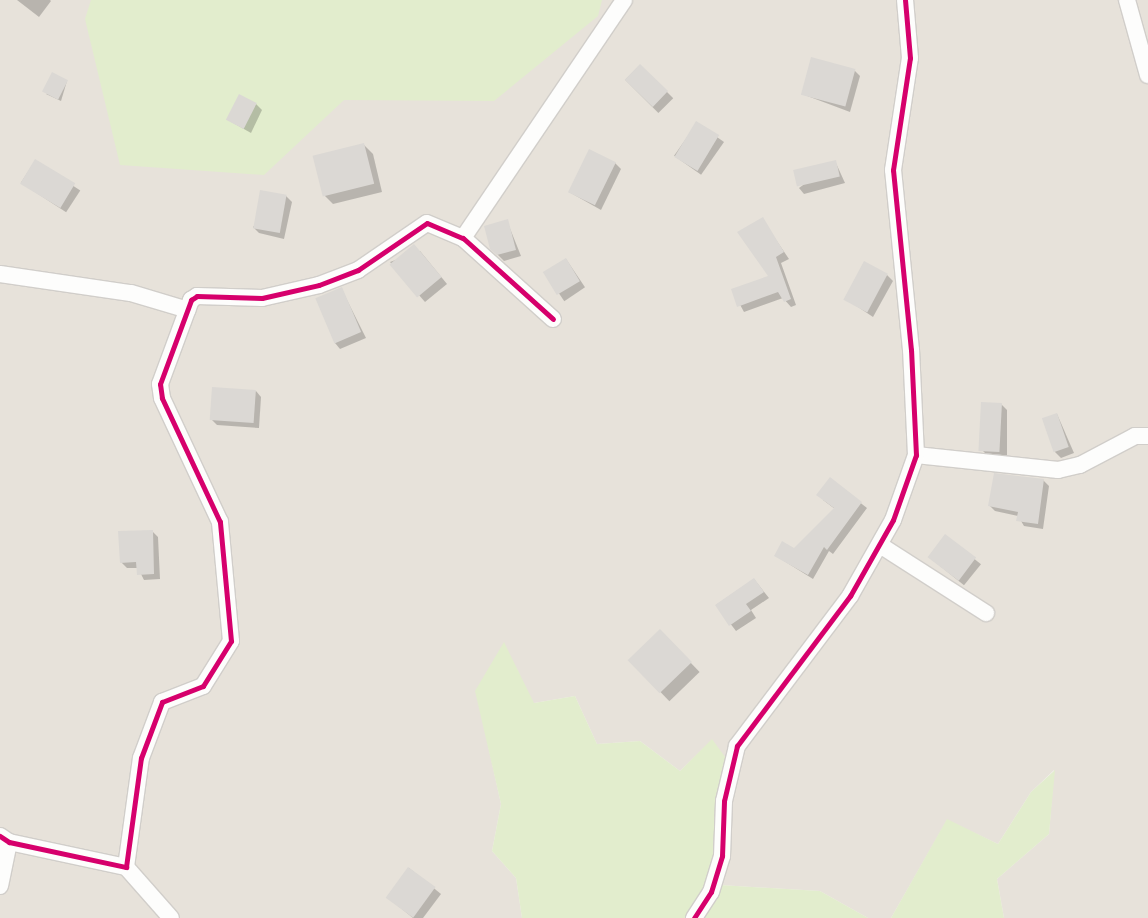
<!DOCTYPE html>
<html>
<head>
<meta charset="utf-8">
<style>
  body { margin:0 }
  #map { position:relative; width:1148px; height:918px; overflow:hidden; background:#f3f0ed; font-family:Arial,sans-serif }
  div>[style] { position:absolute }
  .residential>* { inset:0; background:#e7e2da }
  .green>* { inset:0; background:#e2edcd }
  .shadow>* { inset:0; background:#0003; transform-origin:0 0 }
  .building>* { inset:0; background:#dbd8d4; transform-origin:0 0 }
  .roads { filter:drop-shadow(1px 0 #d1ceca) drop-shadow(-1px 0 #d1ceca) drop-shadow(0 1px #d1ceca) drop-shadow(0 -1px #d1ceca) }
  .street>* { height:16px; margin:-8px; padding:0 8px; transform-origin:8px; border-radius:8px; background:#fdfdfc }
  .cycleway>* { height:5px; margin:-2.5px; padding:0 2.5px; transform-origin:2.5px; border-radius:2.5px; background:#d6006c }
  span { translate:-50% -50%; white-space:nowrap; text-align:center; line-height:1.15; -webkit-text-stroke:4.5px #fff; paint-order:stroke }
</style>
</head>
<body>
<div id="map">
  <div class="residential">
    <i style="clip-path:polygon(0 0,1148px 0,1148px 918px,1004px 918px,997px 879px,1049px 834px,1054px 770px,1031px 792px,998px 844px,947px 820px,891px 918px,868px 918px,820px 891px,720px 885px,712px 740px,680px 771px,640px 741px,597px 744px,575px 696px,534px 703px,476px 691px,501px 804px,492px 851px,516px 878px,522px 918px,0 918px)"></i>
  </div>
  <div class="green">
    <i style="clip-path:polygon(91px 0,602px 0,598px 16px,494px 101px,344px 100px,264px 175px,120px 165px,85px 19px)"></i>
    <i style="clip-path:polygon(504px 642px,534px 703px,575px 696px,597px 744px,640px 741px,680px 771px,712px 739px,733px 768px,720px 885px,820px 891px,868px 918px,522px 918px,516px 878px,492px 851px,501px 804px,475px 691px)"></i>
    <i style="clip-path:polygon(1055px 770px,1049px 834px,997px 879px,1004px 918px,891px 918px,947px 819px,998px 844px,1031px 792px)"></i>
  </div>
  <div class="shadow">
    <i style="clip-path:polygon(17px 0,50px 0,51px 1px,39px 17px)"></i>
    <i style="left:640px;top:65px;width:47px;height:21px;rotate:45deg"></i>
    <i style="clip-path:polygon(854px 70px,860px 76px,850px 112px,802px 94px)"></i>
    <i style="clip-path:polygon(67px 81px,61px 101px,46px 94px)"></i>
    <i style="clip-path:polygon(256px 104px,262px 110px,251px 133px,228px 120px)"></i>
    <i style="left:697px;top:123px;width:33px;height:40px;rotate:35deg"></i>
    <i style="clip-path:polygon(364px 145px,373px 154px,382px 192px,333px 204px,324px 195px)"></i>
    <i style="left:35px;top:161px;width:54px;height:26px;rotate:33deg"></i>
    <i style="clip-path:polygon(835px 161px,845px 183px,804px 194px,799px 188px)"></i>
    <i style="clip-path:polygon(615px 163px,621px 169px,601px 210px,569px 192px)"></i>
    <i style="clip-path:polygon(286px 196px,292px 202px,284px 239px,259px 233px,253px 227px)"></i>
    <i style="clip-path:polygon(762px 219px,789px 259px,781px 263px,796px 305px,791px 307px,783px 298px,744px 312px,732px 290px,770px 276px)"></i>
    <i style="clip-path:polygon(507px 221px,521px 256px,504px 261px,491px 248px)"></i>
    <i style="clip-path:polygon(420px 251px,447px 284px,425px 302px,390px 262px)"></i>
    <i style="left:566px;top:259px;width:34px;height:25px;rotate:56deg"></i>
    <i style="clip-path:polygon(887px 275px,893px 281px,873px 317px,846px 299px)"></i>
    <i style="clip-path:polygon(341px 288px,366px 338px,340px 349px,335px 343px)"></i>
    <i style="clip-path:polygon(256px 391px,261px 397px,259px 428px,217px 425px,211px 419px)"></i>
    <i style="clip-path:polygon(1001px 404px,1007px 410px,1007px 456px,988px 456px,982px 450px)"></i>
    <i style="clip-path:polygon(1057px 414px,1074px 453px,1061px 458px,1055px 452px)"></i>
    <i style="clip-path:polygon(830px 479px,867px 508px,833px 554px,829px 551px,813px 579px,776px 556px,795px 549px,835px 509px,823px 500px)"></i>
    <i style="clip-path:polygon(1043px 480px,1049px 486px,1043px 529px,1024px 526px,1018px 516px,995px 511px,989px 505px)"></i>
    <i style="clip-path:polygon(152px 531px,158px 537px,160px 579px,144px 580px,138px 568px,127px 568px,121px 562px)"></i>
    <i style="left:946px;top:536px;width:45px;height:27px;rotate:39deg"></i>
    <i style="clip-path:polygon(754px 579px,769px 598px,751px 610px,756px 618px,736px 631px,716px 605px)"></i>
    <i style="left:660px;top:631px;width:57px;height:42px;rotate:46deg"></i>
    <i style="clip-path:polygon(409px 868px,441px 894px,423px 918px,413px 918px,387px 897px)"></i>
  </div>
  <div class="building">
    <i style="left:811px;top:57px;width:46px;height:39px;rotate:15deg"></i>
    <i style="left:640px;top:64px;width:39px;height:22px;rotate:44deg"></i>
    <i style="left:52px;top:72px;width:18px;height:22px;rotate:27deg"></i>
    <i style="left:239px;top:94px;width:20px;height:29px;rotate:27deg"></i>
    <i style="left:696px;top:121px;width:27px;height:42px;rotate:31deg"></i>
    <i style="left:364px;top:143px;width:42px;height:53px;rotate:76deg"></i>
    <i style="left:589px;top:149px;width:30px;height:48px;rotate:26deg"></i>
    <i style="left:35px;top:159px;width:47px;height:29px;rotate:31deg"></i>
    <i style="left:836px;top:160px;width:17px;height:44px;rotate:77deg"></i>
    <i style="left:260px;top:190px;width:27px;height:39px;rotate:10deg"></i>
    <i style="clip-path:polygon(763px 217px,784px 252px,776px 257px,791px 299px,784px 302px,778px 292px,737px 307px,731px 289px,768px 276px,737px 232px)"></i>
    <i style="clip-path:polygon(508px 219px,516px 250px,497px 255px,490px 249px,484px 226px)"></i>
    <i style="left:414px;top:244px;width:43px;height:32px;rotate:50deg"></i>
    <i style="left:566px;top:258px;width:27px;height:27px;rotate:59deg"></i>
    <i style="left:864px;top:261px;width:27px;height:44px;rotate:28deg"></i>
    <i style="left:342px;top:287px;width:49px;height:29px;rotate:67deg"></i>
    <i style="left:212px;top:387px;width:44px;height:33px;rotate:4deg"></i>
    <i style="left:981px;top:402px;width:21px;height:49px;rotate:3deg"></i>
    <i style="left:1057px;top:413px;width:36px;height:16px;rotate:71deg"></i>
    <i style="clip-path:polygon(994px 473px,1044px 479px,1038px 524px,1016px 521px,1018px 512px,988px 506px)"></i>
    <i style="clip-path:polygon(830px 477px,862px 502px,827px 550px,824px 547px,808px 575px,774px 556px,782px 541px,794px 548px,834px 508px,816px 495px)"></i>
    <i style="clip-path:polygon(153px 530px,154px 574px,137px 575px,136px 562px,120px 563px,118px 531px)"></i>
    <i style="left:945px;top:534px;width:39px;height:29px;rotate:37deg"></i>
    <i style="clip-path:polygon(754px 578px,764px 592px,746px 604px,751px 611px,729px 626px,715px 605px)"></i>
    <i style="left:660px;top:629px;width:46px;height:45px;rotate:46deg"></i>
    <i style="left:408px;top:867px;width:34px;height:38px;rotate:36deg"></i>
  </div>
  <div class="roads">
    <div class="street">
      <i style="left:1127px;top:0;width:78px;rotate:74.4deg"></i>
      <i style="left:463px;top:238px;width:287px;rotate:-55.9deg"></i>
      <i style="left:0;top:274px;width:132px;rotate:8.3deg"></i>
      <i style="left:131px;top:293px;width:59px;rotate:16.6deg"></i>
      <i style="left:916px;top:455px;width:143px;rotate:6deg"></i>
      <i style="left:1058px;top:470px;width:23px;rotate:-13deg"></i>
      <i style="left:1080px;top:465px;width:62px;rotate:-27.8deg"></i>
      <i style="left:1135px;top:436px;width:13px"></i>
      <i style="left:880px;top:545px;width:126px;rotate:32.7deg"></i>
      <i style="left:0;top:836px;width:11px;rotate:34deg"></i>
      <i style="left:9px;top:842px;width:120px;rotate:12.1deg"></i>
      <i style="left:126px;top:867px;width:110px;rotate:-82.2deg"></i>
      <i style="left:141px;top:758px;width:60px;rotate:-69.4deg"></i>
      <i style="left:162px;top:702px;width:44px;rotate:-21.3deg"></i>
      <i style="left:203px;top:686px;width:53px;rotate:-58.1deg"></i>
      <i style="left:231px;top:641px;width:120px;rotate:-95.3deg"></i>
      <i style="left:220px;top:522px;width:137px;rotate:-115.1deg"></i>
      <i style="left:162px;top:398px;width:14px;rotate:-98deg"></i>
      <i style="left:160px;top:384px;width:90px;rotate:-69.7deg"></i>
      <i style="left:191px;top:300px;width:7px;rotate:-34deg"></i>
      <i style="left:197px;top:296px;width:65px;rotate:1.8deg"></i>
      <i style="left:262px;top:298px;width:58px;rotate:-12.8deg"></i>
      <i style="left:319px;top:285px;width:42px;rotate:-21deg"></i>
      <i style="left:358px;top:270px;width:83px;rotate:-34.3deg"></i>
      <i style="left:427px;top:223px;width:39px;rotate:23deg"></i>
      <i style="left:463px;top:238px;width:121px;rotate:42deg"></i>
      <i style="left:126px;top:867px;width:68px;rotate:48.6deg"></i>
      <i style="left:0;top:886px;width:45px;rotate:-78.4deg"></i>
      <i style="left:694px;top:918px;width:31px;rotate:-57deg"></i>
      <i style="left:711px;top:892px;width:38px;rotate:-73deg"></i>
      <i style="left:722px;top:856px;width:55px;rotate:-87.9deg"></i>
      <i style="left:724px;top:801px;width:57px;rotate:-76.7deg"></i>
      <i style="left:737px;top:746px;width:188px;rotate:-53deg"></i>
      <i style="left:850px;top:596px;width:87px;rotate:-60.5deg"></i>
      <i style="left:893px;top:520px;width:69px;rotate:-70.5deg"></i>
      <i style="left:916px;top:455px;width:105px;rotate:-92.7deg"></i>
      <i style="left:911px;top:350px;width:181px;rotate:-95.7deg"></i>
      <i style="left:893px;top:170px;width:113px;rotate:-81.4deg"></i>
      <i style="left:910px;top:58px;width:58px;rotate:-94.9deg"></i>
    </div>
  </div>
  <div class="cycleway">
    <i style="left:0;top:836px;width:11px;rotate:34deg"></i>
    <i style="left:9px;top:842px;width:120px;rotate:12.1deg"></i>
    <i style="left:126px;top:867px;width:110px;rotate:-82.2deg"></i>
    <i style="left:141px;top:758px;width:60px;rotate:-69.4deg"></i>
    <i style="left:162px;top:702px;width:44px;rotate:-21.3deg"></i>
    <i style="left:203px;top:686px;width:53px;rotate:-58.1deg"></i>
    <i style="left:231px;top:641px;width:120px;rotate:-95.3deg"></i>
    <i style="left:220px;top:522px;width:137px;rotate:-115.1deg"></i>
    <i style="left:162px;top:398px;width:14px;rotate:-98deg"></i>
    <i style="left:160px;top:384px;width:90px;rotate:-69.7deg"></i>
    <i style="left:191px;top:300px;width:7px;rotate:-34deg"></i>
    <i style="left:197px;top:296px;width:65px;rotate:1.8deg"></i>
    <i style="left:262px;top:298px;width:58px;rotate:-12.8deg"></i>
    <i style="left:319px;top:285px;width:42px;rotate:-21deg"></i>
    <i style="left:358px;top:270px;width:83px;rotate:-34.3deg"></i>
    <i style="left:427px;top:223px;width:39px;rotate:23deg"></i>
    <i style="left:463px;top:238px;width:121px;rotate:42deg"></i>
    <i style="left:694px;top:918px;width:31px;rotate:-57deg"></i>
    <i style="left:711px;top:892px;width:38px;rotate:-73deg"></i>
    <i style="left:722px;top:856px;width:55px;rotate:-87.9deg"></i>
    <i style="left:724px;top:801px;width:57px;rotate:-76.7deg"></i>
    <i style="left:737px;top:746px;width:188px;rotate:-53deg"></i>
    <i style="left:850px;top:596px;width:87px;rotate:-60.5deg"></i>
    <i style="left:893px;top:520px;width:69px;rotate:-70.5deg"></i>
    <i style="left:916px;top:455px;width:105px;rotate:-92.7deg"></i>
    <i style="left:911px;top:350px;width:181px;rotate:-95.7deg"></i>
    <i style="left:893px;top:170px;width:113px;rotate:-81.4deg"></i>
    <i style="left:910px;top:58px;width:58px;rotate:-94.9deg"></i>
  </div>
</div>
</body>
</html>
